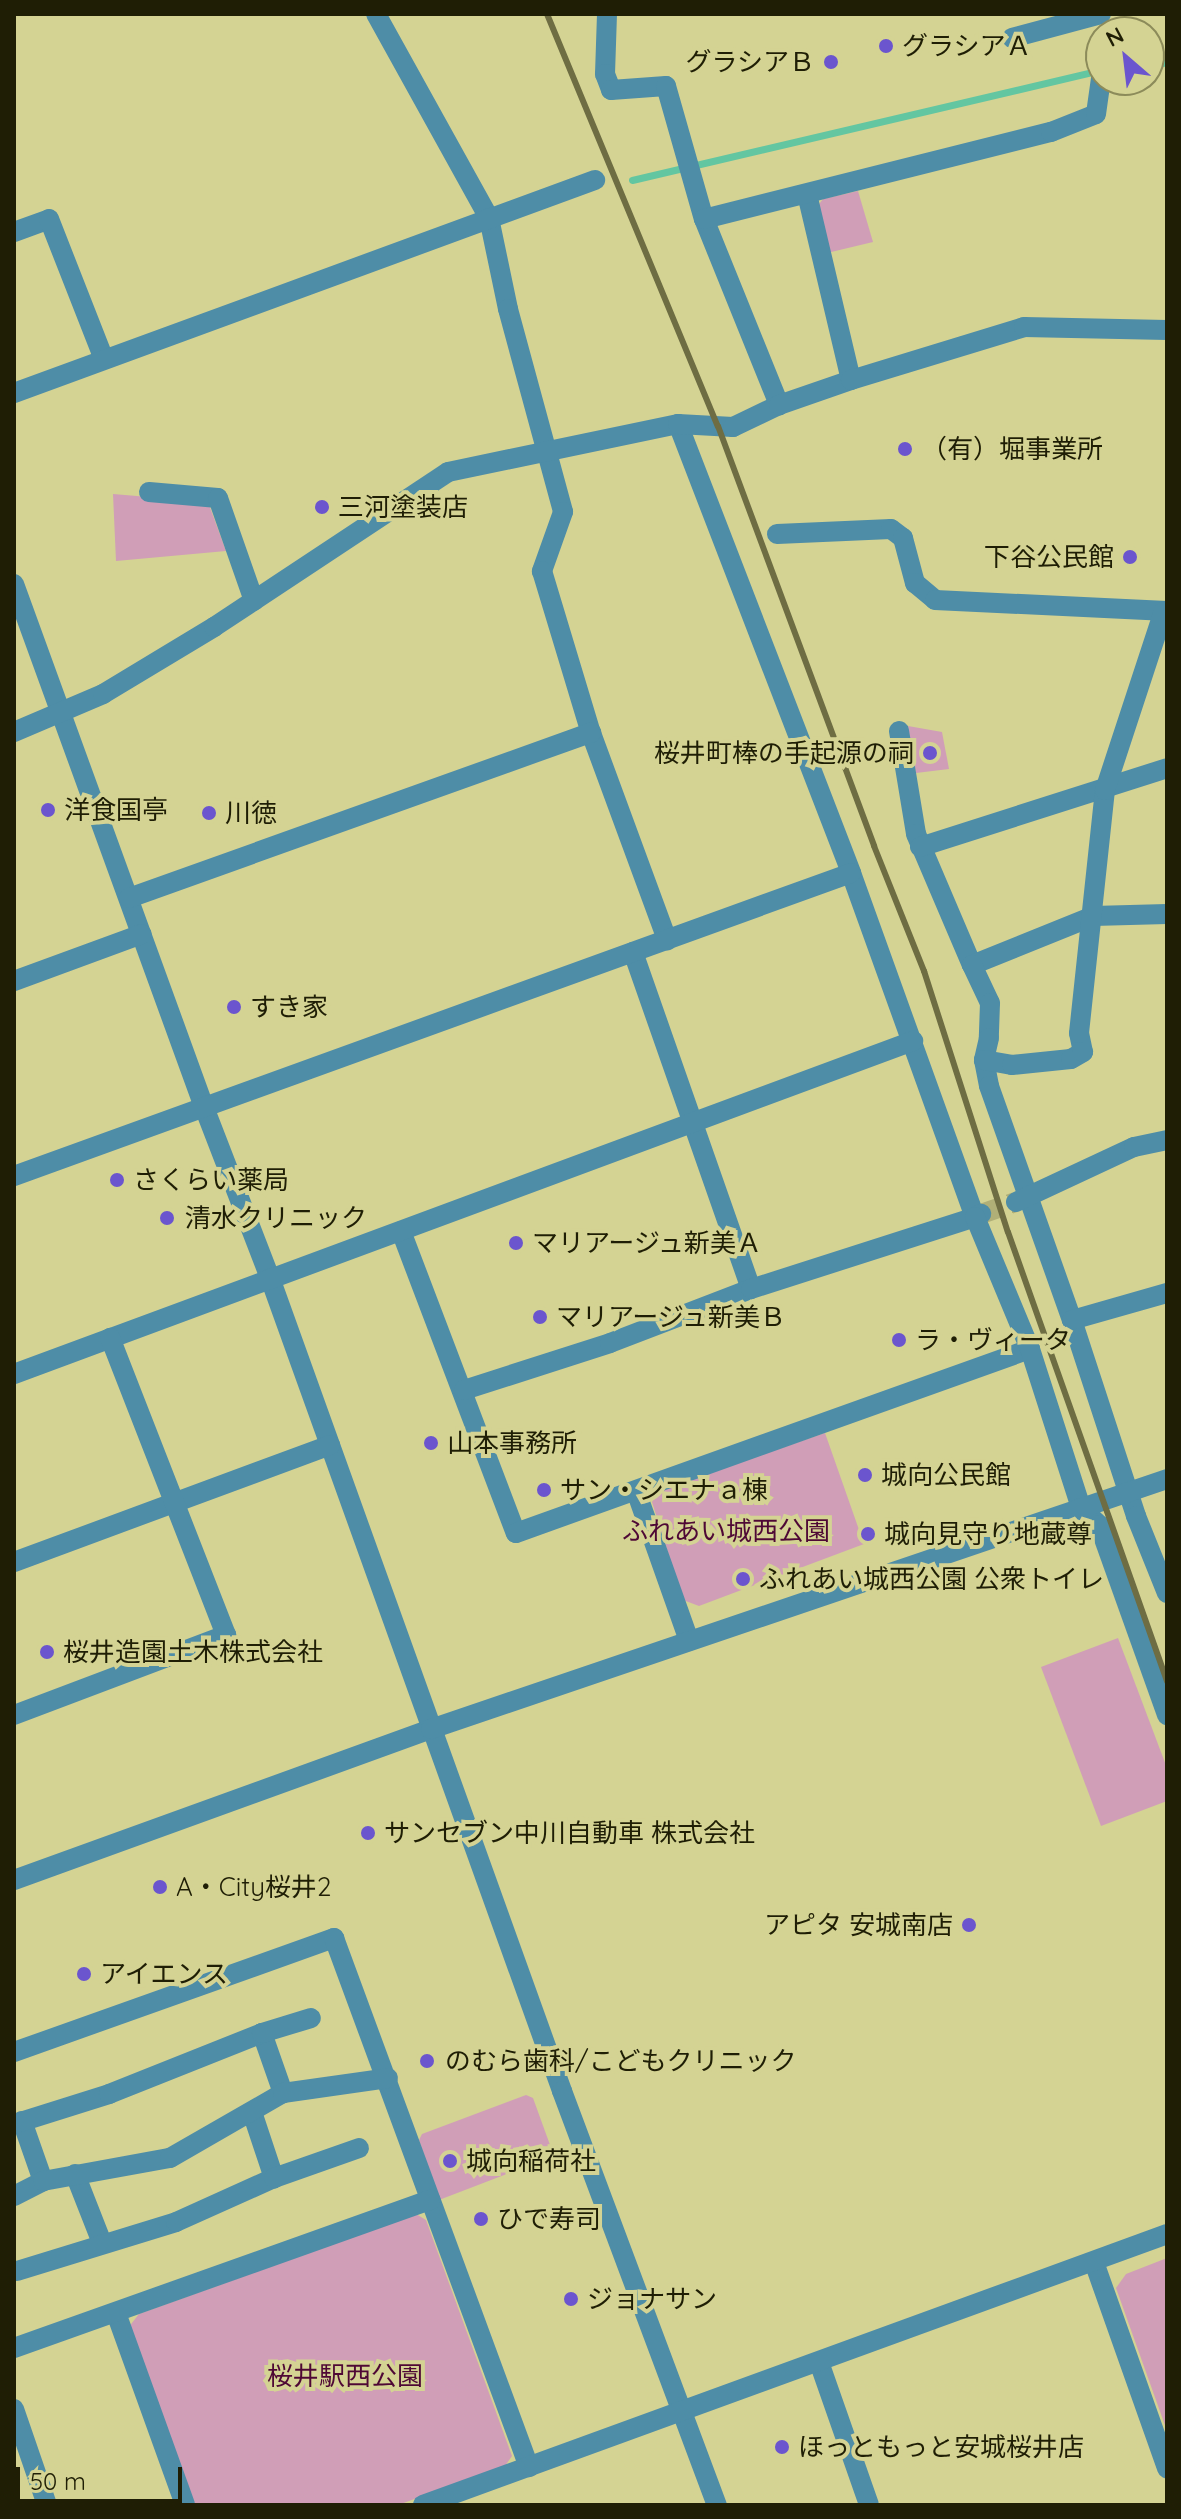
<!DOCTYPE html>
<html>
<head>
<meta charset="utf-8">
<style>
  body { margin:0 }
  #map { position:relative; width:1181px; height:2519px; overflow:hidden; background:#d4d393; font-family:Quicksand,"Noto Sans JP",sans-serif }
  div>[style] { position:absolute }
  .green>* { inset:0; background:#d09eb7 }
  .stream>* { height:7px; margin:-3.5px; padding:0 3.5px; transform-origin:3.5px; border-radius:3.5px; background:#63c6a1 }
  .minor-tunnel>* { height:20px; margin-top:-10px; transform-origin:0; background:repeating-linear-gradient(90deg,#b0af77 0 20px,transparent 0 30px) }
  .minor>* { height:20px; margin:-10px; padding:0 10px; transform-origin:10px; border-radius:10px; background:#4e8da7 }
  .rail>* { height:6px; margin:-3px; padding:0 3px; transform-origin:3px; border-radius:3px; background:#6e6d43 }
  .dots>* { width:22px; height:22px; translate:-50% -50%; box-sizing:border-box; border:4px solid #d4d393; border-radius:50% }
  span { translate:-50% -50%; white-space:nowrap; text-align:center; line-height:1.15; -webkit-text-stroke:8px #d4d393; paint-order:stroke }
  .poi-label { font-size:26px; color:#1f1e05 }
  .left { translate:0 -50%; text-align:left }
  .right { translate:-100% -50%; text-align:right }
  .park-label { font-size:26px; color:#4e0835 }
  .frame { position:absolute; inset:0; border:16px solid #1f1e05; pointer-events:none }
  .north { position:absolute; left:1085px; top:16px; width:80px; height:80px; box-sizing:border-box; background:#d4d393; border:2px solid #8c8b5a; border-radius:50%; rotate:332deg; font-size:22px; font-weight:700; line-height:32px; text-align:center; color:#1f1e05 }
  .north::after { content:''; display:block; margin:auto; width:28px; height:36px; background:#6b55ce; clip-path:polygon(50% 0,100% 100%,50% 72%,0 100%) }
  .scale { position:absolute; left:16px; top:2467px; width:166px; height:36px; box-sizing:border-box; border:4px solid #1f1e05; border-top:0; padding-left:10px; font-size:24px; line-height:28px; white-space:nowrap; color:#1f1e05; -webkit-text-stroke:6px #d4d393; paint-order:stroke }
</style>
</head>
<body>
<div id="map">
  <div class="green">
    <i style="clip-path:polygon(858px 191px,873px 242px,827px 253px,816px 208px,823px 199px)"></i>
    <i style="clip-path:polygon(113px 494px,208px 502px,226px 551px,116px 561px)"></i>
    <i style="clip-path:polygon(908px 726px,942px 732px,949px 769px,916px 773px)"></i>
    <i style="clip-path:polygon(825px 1433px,864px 1544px,699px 1606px,683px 1600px,652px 1502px,658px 1490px)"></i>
    <i style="clip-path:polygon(1118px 1638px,1167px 1768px,1167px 1801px,1101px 1826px,1041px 1667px)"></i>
    <i style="clip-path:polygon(526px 2095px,533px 2098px,554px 2156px,439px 2200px,419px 2140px,422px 2134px)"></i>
    <i style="clip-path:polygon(416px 2214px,426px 2220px,512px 2456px,505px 2466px,398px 2505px,193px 2505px,128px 2328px,139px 2314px)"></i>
    <i style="clip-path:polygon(1167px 2258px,1167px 2431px,1116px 2288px,1126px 2274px)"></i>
  </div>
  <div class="stream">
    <i style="left:1149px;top:65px;width:18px;rotate:-9deg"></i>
    <i style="left:632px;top:180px;width:482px;rotate:-13.2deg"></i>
  </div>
  <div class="minor-tunnel">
    <i style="left:981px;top:1214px;width:36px;rotate:-19deg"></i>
  </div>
  <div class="minor">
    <i style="left:376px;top:14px;width:233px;rotate:61deg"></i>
    <i style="left:489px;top:218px;width:93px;rotate:78.2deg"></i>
    <i style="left:508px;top:309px;width:210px;rotate:74.8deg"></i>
    <i style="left:563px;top:512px;width:63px;rotate:109.6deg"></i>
    <i style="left:542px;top:571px;width:169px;rotate:73.2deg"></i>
    <i style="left:591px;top:733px;width:221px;rotate:69.8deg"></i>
    <i style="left:607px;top:14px;width:60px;rotate:91.9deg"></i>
    <i style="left:605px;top:74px;width:17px;rotate:69deg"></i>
    <i style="left:611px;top:90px;width:55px;rotate:-4.2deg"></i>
    <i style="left:666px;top:86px;width:138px;rotate:74.1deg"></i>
    <i style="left:704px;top:219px;width:201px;rotate:68deg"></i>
    <i style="left:1012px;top:38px;width:92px;rotate:-15.1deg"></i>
    <i style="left:807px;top:194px;width:191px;rotate:76.7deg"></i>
    <i style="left:704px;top:219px;width:358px;rotate:-14.1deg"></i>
    <i style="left:1051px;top:132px;width:48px;rotate:-21.8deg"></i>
    <i style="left:1096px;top:114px;width:36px;rotate:-82deg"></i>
    <i style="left:14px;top:232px;width:37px;rotate:-20deg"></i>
    <i style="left:49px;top:219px;width:150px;rotate:68.6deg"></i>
    <i style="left:14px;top:393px;width:619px;rotate:-20.13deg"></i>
    <i style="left:678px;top:424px;width:481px;rotate:68.9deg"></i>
    <i style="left:851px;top:873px;width:366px;rotate:70.2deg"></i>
    <i style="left:975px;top:1217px;width:7px;rotate:-27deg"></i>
    <i style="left:149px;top:492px;width:69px;rotate:5deg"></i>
    <i style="left:218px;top:498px;width:109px;rotate:70.7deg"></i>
    <i style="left:777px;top:534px;width:114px;rotate:-2.5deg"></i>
    <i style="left:891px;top:529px;width:15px;rotate:37deg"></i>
    <i style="left:903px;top:538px;width:47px;rotate:75.1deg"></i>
    <i style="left:915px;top:583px;width:26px;rotate:40deg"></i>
    <i style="left:935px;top:600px;width:232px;rotate:2.7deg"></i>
    <i style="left:14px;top:584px;width:556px;rotate:70.03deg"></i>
    <i style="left:204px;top:1107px;width:183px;rotate:68.9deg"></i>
    <i style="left:270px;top:1278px;width:864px;rotate:70.24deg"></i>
    <i style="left:562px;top:2091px;width:442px;rotate:69.5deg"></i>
    <i style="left:899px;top:731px;width:104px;rotate:80.6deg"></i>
    <i style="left:916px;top:834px;width:142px;rotate:66.9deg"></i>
    <i style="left:972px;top:965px;width:131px;rotate:-22deg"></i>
    <i style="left:1093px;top:916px;width:74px;rotate:-1.5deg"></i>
    <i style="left:14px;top:732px;width:97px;rotate:-23.1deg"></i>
    <i style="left:103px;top:694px;width:130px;rotate:-31.1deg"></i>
    <i style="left:214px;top:627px;width:281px;rotate:-33.5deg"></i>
    <i style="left:448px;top:472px;width:235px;rotate:-11.8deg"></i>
    <i style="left:678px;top:424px;width:55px;rotate:3.1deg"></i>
    <i style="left:733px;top:427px;width:51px;rotate:-25.6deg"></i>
    <i style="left:779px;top:405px;width:76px;rotate:-19.1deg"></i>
    <i style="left:851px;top:380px;width:181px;rotate:-17deg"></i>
    <i style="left:1024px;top:327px;width:143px;rotate:1.2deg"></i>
    <i style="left:920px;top:847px;width:259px;rotate:-17.7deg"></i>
    <i style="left:129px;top:898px;width:491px;rotate:-19.7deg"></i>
    <i style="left:633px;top:952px;width:357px;rotate:70.7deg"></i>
    <i style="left:972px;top:965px;width:42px;rotate:64.7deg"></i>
    <i style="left:990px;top:1003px;width:35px;rotate:92deg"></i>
    <i style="left:989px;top:1038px;width:23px;rotate:103deg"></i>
    <i style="left:984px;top:1060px;width:26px;rotate:79deg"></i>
    <i style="left:989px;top:1086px;width:248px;rotate:70.5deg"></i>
    <i style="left:1072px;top:1320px;width:206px;rotate:71.9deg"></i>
    <i style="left:1136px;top:1516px;width:83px;rotate:68.1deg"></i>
    <i style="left:14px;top:981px;width:136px;rotate:-20.2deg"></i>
    <i style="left:984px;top:1060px;width:28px;rotate:10deg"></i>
    <i style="left:1012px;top:1065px;width:59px;rotate:-5.8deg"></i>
    <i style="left:1071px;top:1059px;width:14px;rotate:-30deg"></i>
    <i style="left:1083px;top:1052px;width:19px;rotate:-102deg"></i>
    <i style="left:1079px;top:1033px;width:244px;rotate:-83.9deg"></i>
    <i style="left:1105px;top:790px;width:188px;rotate:-71.8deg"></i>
    <i style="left:14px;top:1176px;width:890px;rotate:-19.9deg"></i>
    <i style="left:1016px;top:1202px;width:130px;rotate:-25deg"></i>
    <i style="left:1134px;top:1147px;width:34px;rotate:-12deg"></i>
    <i style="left:401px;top:1231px;width:323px;rotate:69.2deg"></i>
    <i style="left:516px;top:1533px;width:546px;rotate:-19.7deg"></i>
    <i style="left:1072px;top:1320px;width:99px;rotate:-15.9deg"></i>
    <i style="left:14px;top:1374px;width:959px;rotate:-20.33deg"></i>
    <i style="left:464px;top:1390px;width:153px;rotate:-17.8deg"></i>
    <i style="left:610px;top:1343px;width:151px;rotate:-21deg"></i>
    <i style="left:751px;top:1289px;width:235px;rotate:-17.8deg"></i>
    <i style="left:975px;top:1217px;width:143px;rotate:67.4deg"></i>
    <i style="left:1030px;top:1349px;width:167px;rotate:72.2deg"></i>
    <i style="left:1081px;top:1508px;width:25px;rotate:43deg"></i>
    <i style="left:1099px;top:1525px;width:202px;rotate:70.3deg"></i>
    <i style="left:636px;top:1491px;width:159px;rotate:70.5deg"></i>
    <i style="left:14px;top:1562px;width:337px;rotate:-20.3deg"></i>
    <i style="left:14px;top:1715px;width:227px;rotate:-20.7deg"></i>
    <i style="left:226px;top:1635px;width:319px;rotate:-111.3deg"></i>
    <i style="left:14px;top:1880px;width:443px;rotate:-19.9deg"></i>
    <i style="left:431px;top:1729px;width:777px;rotate:-18.76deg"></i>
    <i style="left:262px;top:2033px;width:64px;rotate:70.7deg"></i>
    <i style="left:14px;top:2052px;width:340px;rotate:-19.6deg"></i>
    <i style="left:334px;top:1938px;width:564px;rotate:69.77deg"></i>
    <i style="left:252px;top:2112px;width:70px;rotate:71.6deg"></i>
    <i style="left:22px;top:2121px;width:64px;rotate:70.7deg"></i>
    <i style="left:14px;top:2124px;width:100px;rotate:-17.5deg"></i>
    <i style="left:109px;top:2094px;width:165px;rotate:-21.7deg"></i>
    <i style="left:262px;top:2033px;width:51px;rotate:-17deg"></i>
    <i style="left:75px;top:2174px;width:74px;rotate:68.6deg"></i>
    <i style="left:14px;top:2196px;width:33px;rotate:-27deg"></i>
    <i style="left:43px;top:2181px;width:129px;rotate:-10.3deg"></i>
    <i style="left:170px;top:2158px;width:130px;rotate:-29.9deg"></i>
    <i style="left:283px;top:2093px;width:106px;rotate:-8.1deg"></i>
    <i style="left:1094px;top:2262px;width:219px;rotate:70.5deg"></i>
    <i style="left:17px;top:2271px;width:166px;rotate:-17.1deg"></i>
    <i style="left:176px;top:2222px;width:107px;rotate:-24.2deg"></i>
    <i style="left:274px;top:2178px;width:90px;rotate:-19.4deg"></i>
    <i style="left:116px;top:2313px;width:204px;rotate:70.2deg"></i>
    <i style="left:14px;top:2348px;width:442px;rotate:-19.6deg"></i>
    <i style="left:819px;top:2362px;width:151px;rotate:70.7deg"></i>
    <i style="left:14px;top:2409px;width:102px;rotate:71deg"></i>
    <i style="left:423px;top:2505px;width:792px;rotate:-20.01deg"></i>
  </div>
  <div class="rail">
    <i style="left:547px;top:14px;width:446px;rotate:67.5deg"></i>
    <i style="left:718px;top:426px;width:448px;rotate:69.6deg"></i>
    <i style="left:874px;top:846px;width:135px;rotate:68.2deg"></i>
    <i style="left:924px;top:971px;width:274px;rotate:72.2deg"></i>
    <i style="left:1008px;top:1232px;width:477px;rotate:70.5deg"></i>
  </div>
  <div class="dots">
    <i style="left:886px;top:46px;background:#6b55ce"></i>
    <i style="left:831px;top:62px;background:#6b55ce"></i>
    <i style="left:905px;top:449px;background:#6b55ce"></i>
    <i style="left:322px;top:507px;background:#6b55ce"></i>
    <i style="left:1130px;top:557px;background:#6b55ce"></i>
    <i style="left:930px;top:753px;background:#6b55ce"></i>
    <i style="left:48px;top:810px;background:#6b55ce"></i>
    <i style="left:209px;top:813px;background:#6b55ce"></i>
    <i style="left:234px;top:1007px;background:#6b55ce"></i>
    <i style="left:117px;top:1180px;background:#6b55ce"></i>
    <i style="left:167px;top:1218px;background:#6b55ce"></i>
    <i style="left:516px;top:1243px;background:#6b55ce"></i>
    <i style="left:540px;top:1317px;background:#6b55ce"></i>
    <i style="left:899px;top:1340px;background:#6b55ce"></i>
    <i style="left:431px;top:1443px;background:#6b55ce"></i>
    <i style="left:865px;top:1475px;background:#6b55ce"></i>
    <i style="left:544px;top:1490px;background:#6b55ce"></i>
    <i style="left:868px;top:1534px;background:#6b55ce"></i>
    <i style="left:743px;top:1579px;background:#6b55ce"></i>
    <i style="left:47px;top:1652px;background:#6b55ce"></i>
    <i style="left:368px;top:1833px;background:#6b55ce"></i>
    <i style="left:160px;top:1887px;background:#6b55ce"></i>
    <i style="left:969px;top:1925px;background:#6b55ce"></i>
    <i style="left:84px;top:1974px;background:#6b55ce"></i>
    <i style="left:427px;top:2061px;background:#6b55ce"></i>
    <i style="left:450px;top:2161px;background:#6b55ce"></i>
    <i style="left:481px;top:2219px;background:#6b55ce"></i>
    <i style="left:571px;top:2299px;background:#6b55ce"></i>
    <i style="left:782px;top:2447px;background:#6b55ce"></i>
  </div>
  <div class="poi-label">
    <span class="left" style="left:902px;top:46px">グラシアＡ</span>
    <span class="right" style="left:815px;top:62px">グラシアＢ</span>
    <span class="left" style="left:921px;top:449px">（有）堀事業所</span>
    <span class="left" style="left:338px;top:507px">三河塗装店</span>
    <span class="right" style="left:1114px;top:557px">下谷公民館</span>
    <span class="right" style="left:914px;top:753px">桜井町棒の手起源の祠</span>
    <span class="left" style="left:64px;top:810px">洋食国亭</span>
    <span class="left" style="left:225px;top:813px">川徳</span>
    <span class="left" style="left:250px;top:1007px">すき家</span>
    <span class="left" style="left:133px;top:1180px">さくらい薬局</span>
    <span class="left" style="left:185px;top:1218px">清水クリニック</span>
    <span class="left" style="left:532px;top:1243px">マリアージュ新美Ａ</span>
    <span class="left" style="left:556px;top:1317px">マリアージュ新美Ｂ</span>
    <span class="left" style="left:915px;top:1340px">ラ・ヴィータ</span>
    <span class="left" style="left:447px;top:1443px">山本事務所</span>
    <span class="left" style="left:881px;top:1475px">城向公民館</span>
    <span class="left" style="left:560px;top:1490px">サン・シエナａ棟</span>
    <span class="left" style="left:884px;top:1534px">城向見守り地蔵尊</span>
    <span class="left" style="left:759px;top:1579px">ふれあい城西公園 公衆トイレ</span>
    <span class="left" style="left:63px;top:1652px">桜井造園土木株式会社</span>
    <span class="left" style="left:384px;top:1833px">サンセブン中川自動車 株式会社</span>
    <span class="left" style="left:176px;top:1887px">A・City桜井2</span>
    <span class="right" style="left:953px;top:1925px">アピタ 安城南店</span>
    <span class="left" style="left:100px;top:1974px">アイエンス</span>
    <span class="left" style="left:445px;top:2061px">のむら歯科/こどもクリニック</span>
    <span class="left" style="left:466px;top:2161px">城向稲荷社</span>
    <span class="left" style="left:497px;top:2219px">ひで寿司</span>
    <span class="left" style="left:587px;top:2299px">ジョナサン</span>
    <span class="left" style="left:798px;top:2447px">ほっともっと安城桜井店</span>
  </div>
  <div class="park-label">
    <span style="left:726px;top:1531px">ふれあい城西公園</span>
    <span style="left:345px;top:2376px">桜井駅西公園</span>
  </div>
  <div class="frame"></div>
  <div class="north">N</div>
  <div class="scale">50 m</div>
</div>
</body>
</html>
